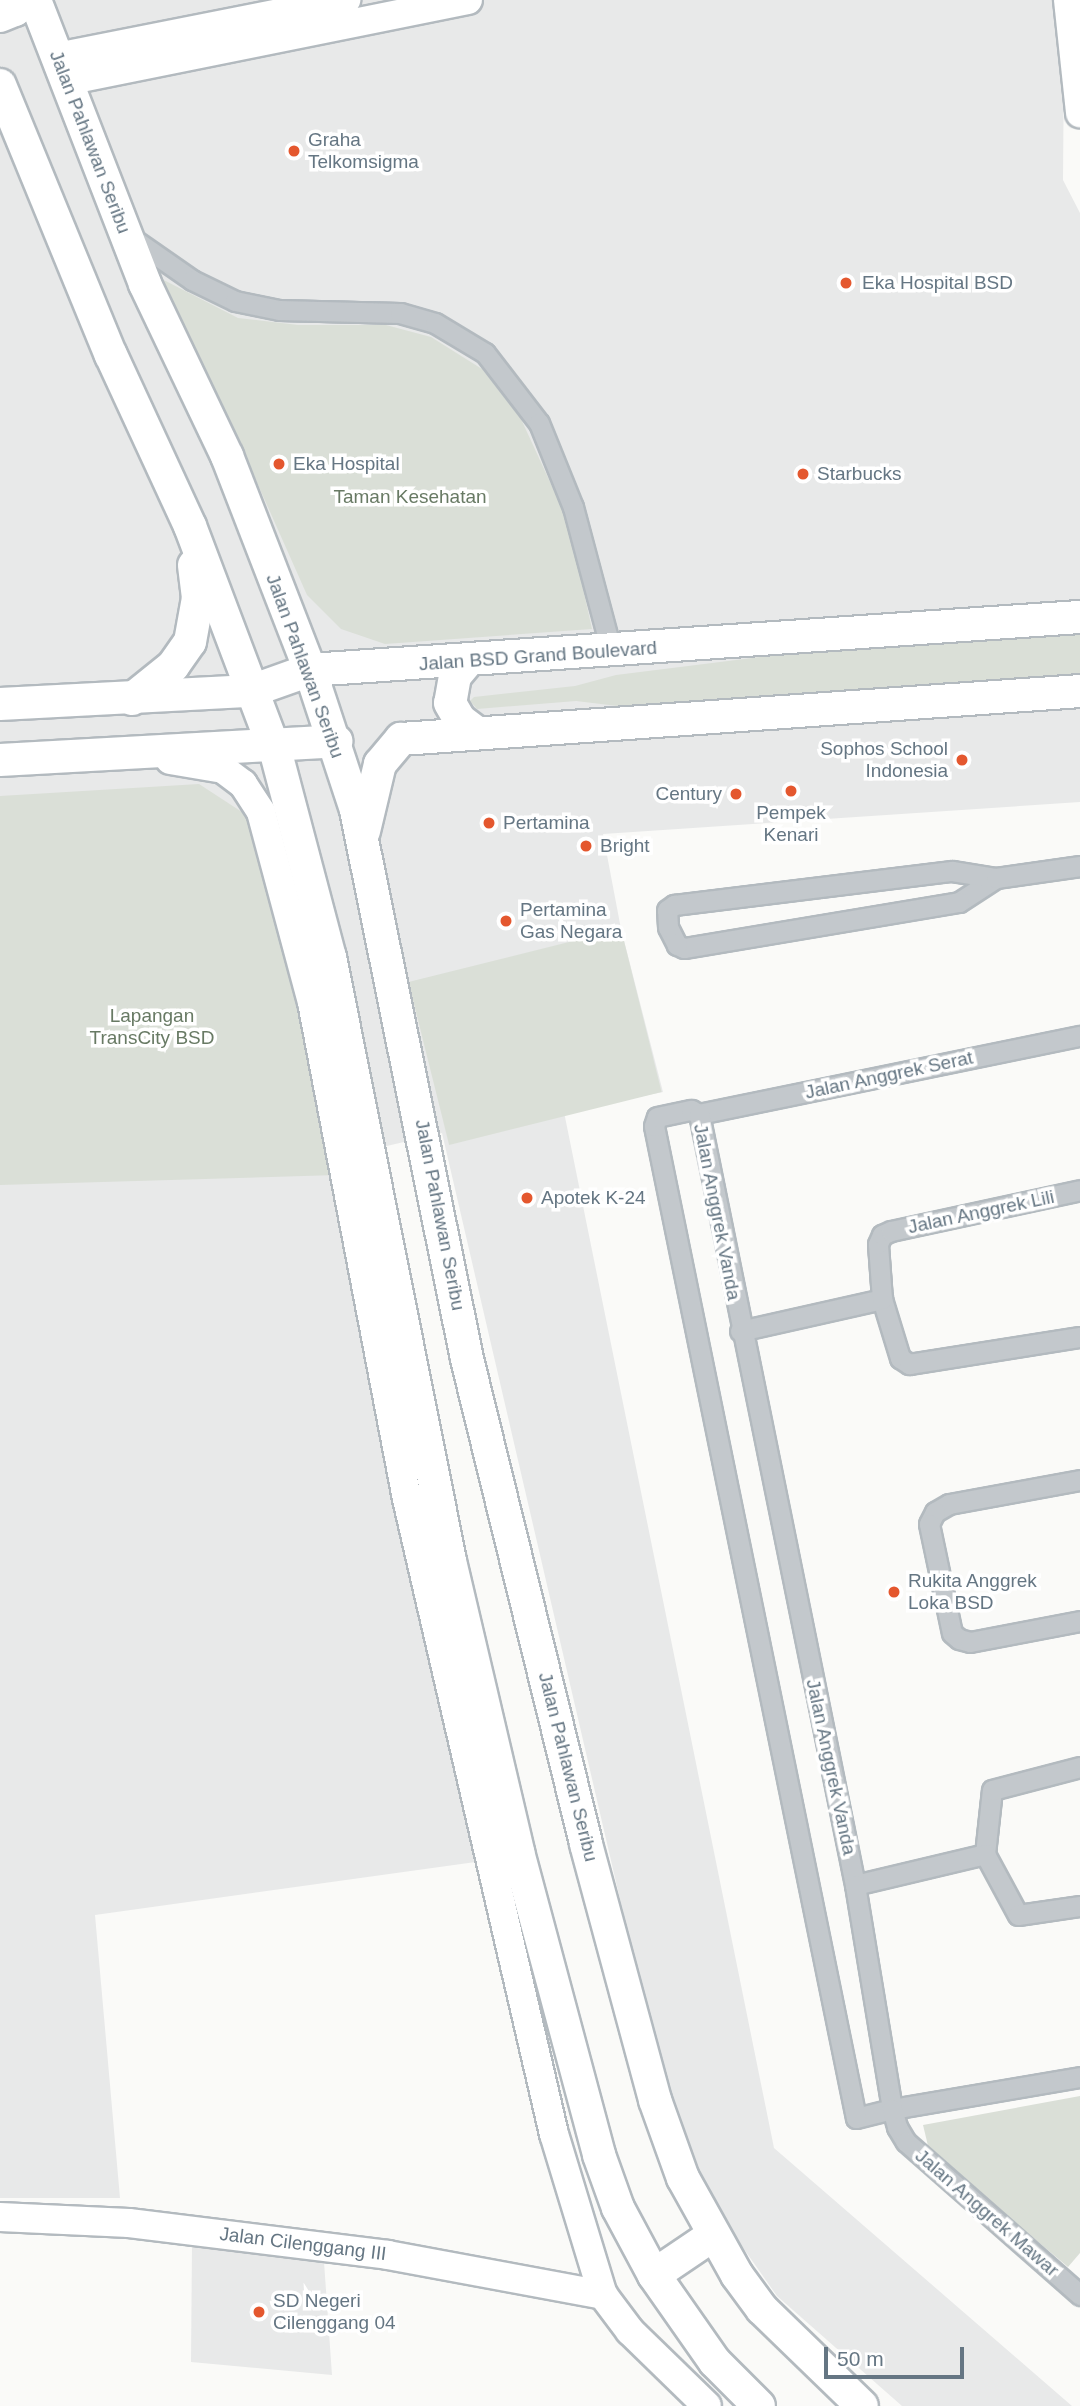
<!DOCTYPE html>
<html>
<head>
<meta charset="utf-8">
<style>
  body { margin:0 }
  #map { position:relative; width:1080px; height:2406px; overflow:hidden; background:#fafaf8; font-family:Helvetica,sans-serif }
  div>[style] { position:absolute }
  .built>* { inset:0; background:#e8e9e9 }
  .green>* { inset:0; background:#dadfd7; transform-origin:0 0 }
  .roads { filter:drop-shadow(2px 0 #b3babf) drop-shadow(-2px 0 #b3babf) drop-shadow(0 2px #b3babf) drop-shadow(0 -2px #b3babf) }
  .street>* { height:19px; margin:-9.5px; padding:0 9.5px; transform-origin:9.5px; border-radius:9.5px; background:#c3c8cc }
  .secondary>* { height:28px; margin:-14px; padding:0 14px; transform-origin:14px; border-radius:14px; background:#fff }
  .primary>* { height:32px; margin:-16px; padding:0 16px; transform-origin:16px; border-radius:16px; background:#fff }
  .dots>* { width:19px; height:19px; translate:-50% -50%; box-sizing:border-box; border:4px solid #fff; border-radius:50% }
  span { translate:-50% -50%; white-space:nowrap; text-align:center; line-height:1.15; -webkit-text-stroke:7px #fff; paint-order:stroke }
  .poi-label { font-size:19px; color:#657683 }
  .left { translate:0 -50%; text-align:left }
  .right { translate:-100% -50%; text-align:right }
  .street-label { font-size:19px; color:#657683 }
  .park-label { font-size:19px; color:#687a64 }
  .scale { position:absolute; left:824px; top:2347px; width:140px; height:32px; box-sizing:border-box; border:4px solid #657683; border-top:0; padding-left:9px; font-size:21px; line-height:24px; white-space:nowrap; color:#657683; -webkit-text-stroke:5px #fff; paint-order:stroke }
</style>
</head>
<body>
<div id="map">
  <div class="built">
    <i style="clip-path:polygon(0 0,1080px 0,1064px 56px,1063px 180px,1080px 213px,1080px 802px,603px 834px,621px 929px,663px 1092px,564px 1112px,774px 2148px,1072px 2406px,902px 2406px,777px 2296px,710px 2201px,665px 2093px,442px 1133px,336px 1158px,490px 1860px,95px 1915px,120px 2198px,0 2198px)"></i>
    <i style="clip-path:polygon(192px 2245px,324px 2262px,332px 2375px,191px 2362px)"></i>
  </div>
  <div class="green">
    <i style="clip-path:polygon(152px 274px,238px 318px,298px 325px,386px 325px,431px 337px,482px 369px,521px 419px,568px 521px,592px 629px,385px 644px,341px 629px,307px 595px,227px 415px)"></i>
    <i style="clip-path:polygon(1080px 633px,1080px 676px,634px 708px,576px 701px,477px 709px,470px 701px,474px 697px,575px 686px,616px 675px,801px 652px)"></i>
    <i style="clip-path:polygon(199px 784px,245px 814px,301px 994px,337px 1175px,0 1185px,0 796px)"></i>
    <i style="left:621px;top:929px;width:168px;height:219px;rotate:76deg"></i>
    <i style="clip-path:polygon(1080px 2096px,1080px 2253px,1068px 2267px,929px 2150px,923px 2125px)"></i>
  </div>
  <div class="roads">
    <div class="street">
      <i style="left:129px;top:236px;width:77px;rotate:34.9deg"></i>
      <i style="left:192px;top:280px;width:48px;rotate:26deg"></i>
      <i style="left:235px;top:301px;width:45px;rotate:11.6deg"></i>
      <i style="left:279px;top:310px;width:121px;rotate:1.4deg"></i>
      <i style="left:400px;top:313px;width:36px;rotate:16deg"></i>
      <i style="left:435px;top:323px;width:58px;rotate:31deg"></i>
      <i style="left:485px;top:353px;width:88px;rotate:52.4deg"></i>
      <i style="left:539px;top:423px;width:91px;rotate:68deg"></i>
      <i style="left:573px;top:507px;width:148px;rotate:75.1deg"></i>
      <i style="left:996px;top:878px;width:44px;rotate:147deg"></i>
      <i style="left:959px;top:902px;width:279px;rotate:170.5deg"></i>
      <i style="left:684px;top:948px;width:8px;rotate:-157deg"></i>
      <i style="left:677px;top:945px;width:20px;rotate:-117deg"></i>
      <i style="left:668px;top:927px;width:17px;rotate:-93deg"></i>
      <i style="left:667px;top:910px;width:9px;rotate:-36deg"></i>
      <i style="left:674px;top:905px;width:280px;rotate:-7deg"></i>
      <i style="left:952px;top:871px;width:45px;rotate:9deg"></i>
      <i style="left:996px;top:878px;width:85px;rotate:-8.1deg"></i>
      <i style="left:699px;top:1114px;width:389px;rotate:-11.6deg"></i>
      <i style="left:882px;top:1299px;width:62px;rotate:73deg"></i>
      <i style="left:900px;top:1358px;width:11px;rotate:34deg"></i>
      <i style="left:909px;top:1364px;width:173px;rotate:-9deg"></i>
      <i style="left:740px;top:1331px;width:146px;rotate:-12.7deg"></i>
      <i style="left:882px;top:1299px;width:55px;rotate:-94.2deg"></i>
      <i style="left:878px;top:1244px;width:10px;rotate:-66deg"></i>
      <i style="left:882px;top:1235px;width:10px;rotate:-24deg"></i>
      <i style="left:891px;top:1231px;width:193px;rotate:-12.2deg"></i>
      <i style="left:1080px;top:1480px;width:133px;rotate:169.6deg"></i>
      <i style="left:949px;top:1504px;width:16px;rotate:150deg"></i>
      <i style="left:935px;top:1512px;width:13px;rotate:117deg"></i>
      <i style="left:929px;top:1524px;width:111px;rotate:78.1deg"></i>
      <i style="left:952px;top:1633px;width:9px;rotate:41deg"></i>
      <i style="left:959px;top:1639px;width:11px;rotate:15deg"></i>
      <i style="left:970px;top:1642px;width:112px;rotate:-10.8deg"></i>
      <i style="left:985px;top:1854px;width:64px;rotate:-83.8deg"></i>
      <i style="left:992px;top:1790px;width:91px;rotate:-14.6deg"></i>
      <i style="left:855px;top:1885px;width:134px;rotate:-13.4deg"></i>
      <i style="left:985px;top:1854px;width:69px;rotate:61.6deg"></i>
      <i style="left:1018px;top:1915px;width:63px;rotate:-8.3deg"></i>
      <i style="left:1080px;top:2077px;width:191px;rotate:170.3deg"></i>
      <i style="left:892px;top:2109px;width:37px;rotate:166deg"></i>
      <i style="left:856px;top:2118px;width:1012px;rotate:-101.51deg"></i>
      <i style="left:654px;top:1126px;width:9px;rotate:-72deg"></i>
      <i style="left:657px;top:1117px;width:35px;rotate:-12deg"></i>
      <i style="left:691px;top:1110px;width:9px;rotate:27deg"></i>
      <i style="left:699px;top:1114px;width:787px;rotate:78.56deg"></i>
      <i style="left:855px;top:1885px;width:227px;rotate:80.6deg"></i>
      <i style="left:892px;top:2109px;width:19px;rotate:74deg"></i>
      <i style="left:897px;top:2127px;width:17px;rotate:59deg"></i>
      <i style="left:906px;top:2142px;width:232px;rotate:41.3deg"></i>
    </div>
    <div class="secondary">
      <i style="left:1068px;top:0;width:114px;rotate:83.9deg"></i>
      <i style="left:57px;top:57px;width:295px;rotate:-11.2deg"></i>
      <i style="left:66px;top:81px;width:410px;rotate:-11.4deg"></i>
      <i style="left:170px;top:760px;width:54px;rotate:9.6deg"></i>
      <i style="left:223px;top:769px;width:25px;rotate:37deg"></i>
      <i style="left:243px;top:784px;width:33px;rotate:57deg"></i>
      <i style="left:261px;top:812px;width:197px;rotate:75deg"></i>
      <i style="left:312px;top:1002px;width:506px;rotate:79.18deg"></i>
      <i style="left:407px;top:1499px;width:652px;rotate:76.97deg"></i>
      <i style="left:554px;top:2134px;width:168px;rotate:73.1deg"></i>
      <i style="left:603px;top:2295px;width:45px;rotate:53.1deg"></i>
      <i style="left:630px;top:2331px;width:107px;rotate:44.2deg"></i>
      <i style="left:0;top:2217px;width:129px;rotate:2.7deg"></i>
      <i style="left:129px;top:2223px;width:261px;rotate:7deg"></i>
      <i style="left:388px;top:2255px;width:219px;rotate:10.5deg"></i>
    </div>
    <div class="primary">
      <i style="left:35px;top:0;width:305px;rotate:68.8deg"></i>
      <i style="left:145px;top:284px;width:191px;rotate:64.5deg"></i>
      <i style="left:227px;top:456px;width:230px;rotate:68.8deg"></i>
      <i style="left:310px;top:670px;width:147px;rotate:71.8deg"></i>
      <i style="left:356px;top:810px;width:560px;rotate:78.57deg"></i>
      <i style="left:467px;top:1359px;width:499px;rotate:76.2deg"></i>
      <i style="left:586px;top:1844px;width:265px;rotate:74.9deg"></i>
      <i style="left:655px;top:2100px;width:83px;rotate:70.3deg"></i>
      <i style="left:683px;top:2178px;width:111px;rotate:60.9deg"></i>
      <i style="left:737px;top:2275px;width:42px;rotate:53.7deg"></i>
      <i style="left:762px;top:2309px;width:139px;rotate:44.1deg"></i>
      <i style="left:0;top:16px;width:16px;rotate:-22deg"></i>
      <i style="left:15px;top:10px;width:11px;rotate:-63deg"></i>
      <i style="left:0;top:85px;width:292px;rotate:67.7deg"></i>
      <i style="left:111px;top:355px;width:188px;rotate:65.2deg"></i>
      <i style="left:190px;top:526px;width:243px;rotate:69.3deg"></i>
      <i style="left:276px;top:753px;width:211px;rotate:75.2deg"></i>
      <i style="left:330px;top:957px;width:616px;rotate:78.76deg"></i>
      <i style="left:450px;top:1561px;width:299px;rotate:76.8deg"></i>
      <i style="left:518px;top:1852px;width:314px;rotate:75deg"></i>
      <i style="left:599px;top:2155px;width:56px;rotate:70.3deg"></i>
      <i style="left:618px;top:2208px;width:76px;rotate:61.8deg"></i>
      <i style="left:654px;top:2275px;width:106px;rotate:55deg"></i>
      <i style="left:715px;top:2362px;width:62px;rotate:45deg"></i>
      <i style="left:466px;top:663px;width:17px;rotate:130deg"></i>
      <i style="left:455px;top:676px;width:27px;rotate:100deg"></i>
      <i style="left:450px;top:703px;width:20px;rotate:60deg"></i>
      <i style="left:460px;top:720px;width:20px;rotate:37deg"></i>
      <i style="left:132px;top:699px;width:53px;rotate:-38.8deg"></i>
      <i style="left:173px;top:666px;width:29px;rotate:-55deg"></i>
      <i style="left:190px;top:642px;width:45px;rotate:-79.7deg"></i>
      <i style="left:198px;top:598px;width:33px;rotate:-97deg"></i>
      <i style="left:0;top:704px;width:251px;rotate:-3deg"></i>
      <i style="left:251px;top:691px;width:63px;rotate:-19.6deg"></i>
      <i style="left:310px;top:670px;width:772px;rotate:-3.94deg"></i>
      <i style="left:0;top:760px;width:337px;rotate:-3.2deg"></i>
      <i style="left:364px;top:831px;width:69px;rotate:-76.6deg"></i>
      <i style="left:380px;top:764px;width:33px;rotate:-50deg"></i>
      <i style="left:401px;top:739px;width:681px;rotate:-4.04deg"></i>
      <i style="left:654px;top:2275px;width:71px;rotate:-34.1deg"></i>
    </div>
  </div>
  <div class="dots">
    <i style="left:294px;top:151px;background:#e4572e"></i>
    <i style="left:846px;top:283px;background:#e4572e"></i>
    <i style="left:279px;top:464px;background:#e4572e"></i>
    <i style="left:803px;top:474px;background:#e4572e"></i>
    <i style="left:962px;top:760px;background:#e4572e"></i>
    <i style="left:791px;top:791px;background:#e4572e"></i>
    <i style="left:736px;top:794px;background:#e4572e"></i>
    <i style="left:489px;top:823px;background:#e4572e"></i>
    <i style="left:586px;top:846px;background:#e4572e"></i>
    <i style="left:506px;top:921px;background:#e4572e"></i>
    <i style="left:527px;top:1198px;background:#e4572e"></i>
    <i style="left:894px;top:1592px;background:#e4572e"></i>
    <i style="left:259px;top:2312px;background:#e4572e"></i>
  </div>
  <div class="poi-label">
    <span class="left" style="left:308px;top:151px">Graha<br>Telkomsigma</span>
    <span class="left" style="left:862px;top:283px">Eka Hospital BSD</span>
    <span class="left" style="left:293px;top:464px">Eka Hospital</span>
    <span class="left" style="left:817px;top:474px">Starbucks</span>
    <span class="right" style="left:948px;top:760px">Sophos School<br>Indonesia</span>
    <span class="right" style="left:722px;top:794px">Century</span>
    <span style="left:791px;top:824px">Pempek<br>Kenari</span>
    <span class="left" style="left:503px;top:823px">Pertamina</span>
    <span class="left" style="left:600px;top:846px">Bright</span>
    <span class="left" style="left:520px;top:921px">Pertamina<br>Gas Negara</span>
    <span class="left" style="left:541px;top:1198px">Apotek K-24</span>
    <span class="left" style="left:908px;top:1592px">Rukita Anggrek<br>Loka BSD</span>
    <span class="left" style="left:273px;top:2312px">SD Negeri<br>Cilenggang 04</span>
  </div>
  <div class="street-label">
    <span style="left:90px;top:142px;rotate:69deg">Jalan Pahlawan Seribu</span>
    <span style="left:538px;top:656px;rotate:-4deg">Jalan BSD Grand Boulevard</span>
    <span style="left:305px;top:666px;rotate:70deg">Jalan Pahlawan Seribu</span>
    <span style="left:889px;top:1075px;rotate:-12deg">Jalan Anggrek Serat</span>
    <span style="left:717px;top:1212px;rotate:79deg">Jalan Anggrek Vanda</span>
    <span style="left:981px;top:1212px;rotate:-12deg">Jalan Anggrek Lili</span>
    <span style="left:440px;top:1215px;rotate:79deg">Jalan Pahlawan Seribu</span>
    <span style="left:568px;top:1767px;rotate:76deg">Jalan Pahlawan Seribu</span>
    <span style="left:831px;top:1767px;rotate:78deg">Jalan Anggrek Vanda</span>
    <span style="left:987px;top:2213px;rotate:41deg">Jalan Anggrek Mawar</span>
    <span style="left:303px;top:2244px;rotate:7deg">Jalan Cilenggang III</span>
  </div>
  <div class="park-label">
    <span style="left:410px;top:497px">Taman Kesehatan</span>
    <span style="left:152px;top:1027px">Lapangan<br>TransCity BSD</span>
  </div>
  <div class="scale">50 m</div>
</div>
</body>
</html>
